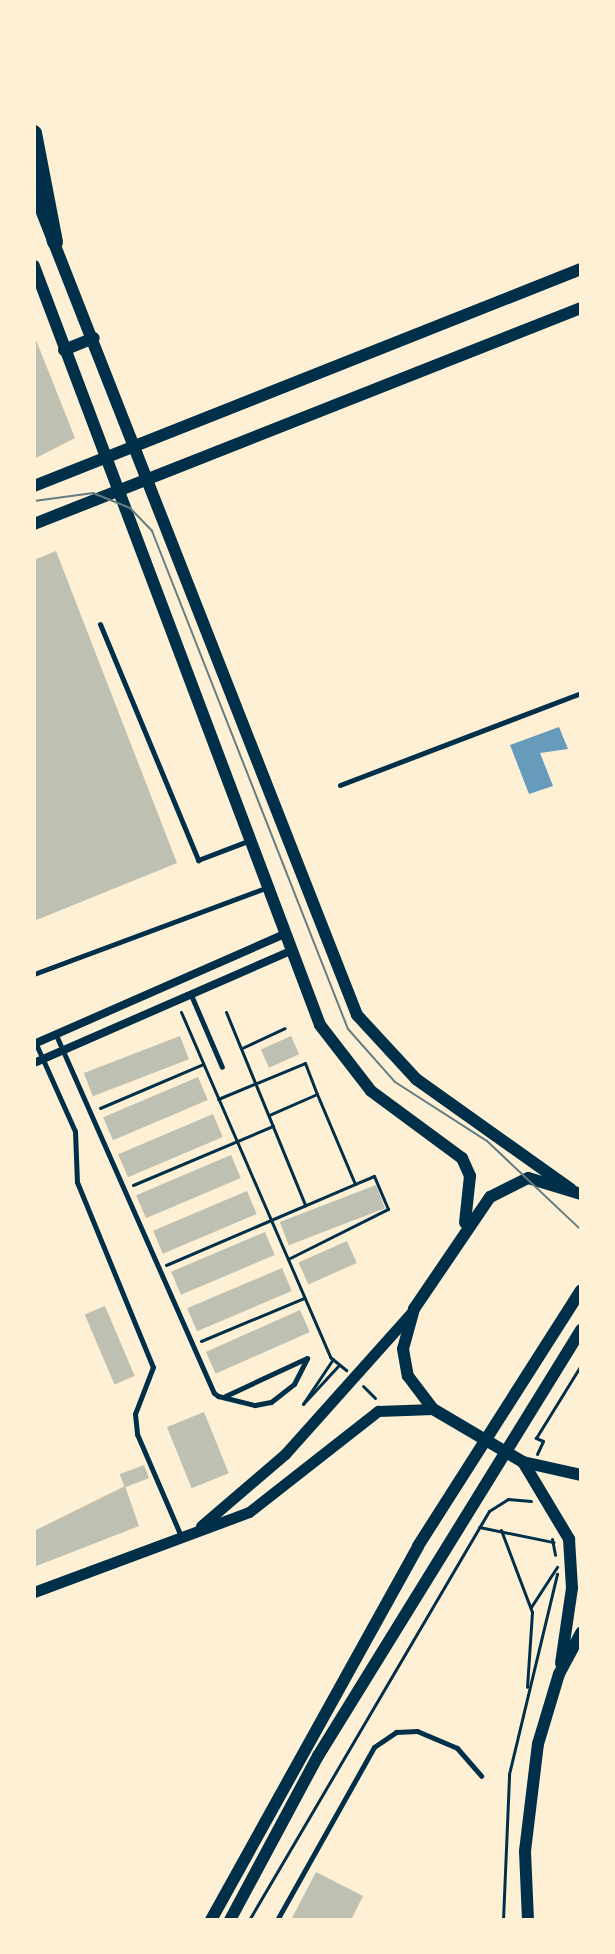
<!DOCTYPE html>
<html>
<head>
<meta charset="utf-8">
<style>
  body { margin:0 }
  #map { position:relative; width:615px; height:1954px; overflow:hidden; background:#fdf0d5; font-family:"Nunito Sans",sans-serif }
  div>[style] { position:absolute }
  .water>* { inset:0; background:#669bbc }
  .building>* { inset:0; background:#bec0b2; transform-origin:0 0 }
  .path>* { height:3px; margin:-1.5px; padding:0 1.5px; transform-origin:1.5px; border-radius:1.5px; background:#003049 }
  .service>* { height:5px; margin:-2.5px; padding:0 2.5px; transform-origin:2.5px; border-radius:2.5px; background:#003049 }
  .minor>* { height:8px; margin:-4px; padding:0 4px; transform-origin:4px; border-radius:4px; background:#003049 }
  .tertiary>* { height:11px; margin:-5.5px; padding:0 5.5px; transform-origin:5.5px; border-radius:5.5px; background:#003049 }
  .secondary>* { height:12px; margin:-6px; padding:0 6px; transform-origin:6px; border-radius:6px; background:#003049 }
  .motorway>* { height:16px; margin:-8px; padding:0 8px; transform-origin:8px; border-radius:8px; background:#003049 }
  .tram>* { height:2px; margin:-1px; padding:0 1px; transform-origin:1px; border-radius:1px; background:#657d81 }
  span { translate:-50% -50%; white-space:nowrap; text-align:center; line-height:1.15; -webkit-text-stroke:6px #fdf0d5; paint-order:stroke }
  .frame { position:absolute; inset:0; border:36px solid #fdf0d5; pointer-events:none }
</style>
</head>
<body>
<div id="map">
  <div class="water">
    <i style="clip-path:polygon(559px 727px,568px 749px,540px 753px,553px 786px,529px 794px,510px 745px)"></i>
  </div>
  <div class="building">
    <i style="clip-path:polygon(34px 335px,75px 438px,34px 459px)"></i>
    <i style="clip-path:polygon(56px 551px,177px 863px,34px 921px,34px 560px)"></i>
    <i style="left:180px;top:1036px;width:25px;height:103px;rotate:69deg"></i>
    <i style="left:291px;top:1036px;width:20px;height:33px;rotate:66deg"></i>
    <i style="left:198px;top:1077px;width:25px;height:103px;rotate:67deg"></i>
    <i style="left:213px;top:1114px;width:25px;height:103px;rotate:67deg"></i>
    <i style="left:231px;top:1155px;width:25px;height:103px;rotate:67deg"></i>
    <i style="left:376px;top:1185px;width:25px;height:103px;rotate:69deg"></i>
    <i style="left:247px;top:1191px;width:25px;height:102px;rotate:67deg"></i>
    <i style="left:265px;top:1232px;width:25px;height:102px;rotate:67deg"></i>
    <i style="left:347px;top:1241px;width:24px;height:53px;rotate:66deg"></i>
    <i style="left:282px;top:1268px;width:25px;height:103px;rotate:67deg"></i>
    <i style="left:105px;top:1306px;width:76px;height:22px;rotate:67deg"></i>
    <i style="left:300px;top:1310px;width:24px;height:103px;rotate:66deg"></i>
    <i style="left:204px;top:1412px;width:66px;height:40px;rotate:68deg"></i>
    <i style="left:144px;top:1465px;width:14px;height:26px;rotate:69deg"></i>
    <i style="clip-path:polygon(125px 1486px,139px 1526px,34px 1567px,34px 1531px)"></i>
    <i style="clip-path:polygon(316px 1872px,363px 1896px,351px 1920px,291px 1920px)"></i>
  </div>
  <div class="path">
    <i style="left:181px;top:1012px;width:376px;rotate:66.6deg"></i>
    <i style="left:330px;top:1357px;width:21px;rotate:39deg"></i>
    <i style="left:226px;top:1012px;width:209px;rotate:67.7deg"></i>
    <i style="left:242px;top:1048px;width:47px;rotate:-24.9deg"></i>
    <i style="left:218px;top:1099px;width:94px;rotate:-22.5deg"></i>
    <i style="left:305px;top:1063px;width:33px;rotate:69deg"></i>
    <i style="left:100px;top:1108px;width:112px;rotate:-23.1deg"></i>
    <i style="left:133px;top:1185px;width:152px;rotate:-22.9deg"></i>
    <i style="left:288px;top:1259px;width:112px;rotate:-26.6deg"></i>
    <i style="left:388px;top:1209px;width:36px;rotate:-113deg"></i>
    <i style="left:374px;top:1176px;width:21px;rotate:157deg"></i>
    <i style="left:166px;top:1265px;width:206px;rotate:-23.2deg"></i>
    <i style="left:355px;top:1184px;width:98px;rotate:-112.9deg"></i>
    <i style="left:317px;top:1094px;width:52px;rotate:156.4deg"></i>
    <i style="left:201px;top:1341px;width:112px;rotate:-22.7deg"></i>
    <i style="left:333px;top:1359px;width:54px;rotate:123.7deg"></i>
    <i style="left:303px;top:1404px;width:53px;rotate:-47.3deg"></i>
    <i style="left:363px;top:1386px;width:17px;rotate:45deg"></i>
    <i style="left:537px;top:1454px;width:14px;rotate:-65deg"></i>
    <i style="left:543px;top:1441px;width:8px;rotate:-157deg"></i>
    <i style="left:536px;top:1438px;width:86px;rotate:-58.3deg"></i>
    <i style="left:479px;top:1527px;width:76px;rotate:11.5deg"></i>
    <i style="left:501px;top:1530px;width:88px;rotate:69.3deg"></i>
    <i style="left:532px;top:1612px;width:75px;rotate:93.8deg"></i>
    <i style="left:552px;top:1539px;width:16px;rotate:79deg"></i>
    <i style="left:531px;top:1607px;width:48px;rotate:-57deg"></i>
    <i style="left:249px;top:1920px;width:474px;rotate:-59.6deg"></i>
    <i style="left:489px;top:1511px;width:22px;rotate:-32deg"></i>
    <i style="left:508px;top:1499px;width:23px;rotate:5deg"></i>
    <i style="left:503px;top:1920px;width:146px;rotate:-87.6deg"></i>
    <i style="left:509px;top:1774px;width:206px;rotate:-76.5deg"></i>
  </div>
  <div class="service">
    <i style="left:100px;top:624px;width:256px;rotate:67.4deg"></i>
    <i style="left:198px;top:860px;width:53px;rotate:-20.8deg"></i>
    <i style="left:340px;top:785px;width:258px;rotate:-20.9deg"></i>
    <i style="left:34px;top:974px;width:246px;rotate:-20.4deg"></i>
    <i style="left:191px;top:995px;width:78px;rotate:66.7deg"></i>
    <i style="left:56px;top:1035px;width:391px;rotate:66.2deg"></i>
    <i style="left:214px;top:1393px;width:5px;rotate:37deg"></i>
    <i style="left:218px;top:1396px;width:38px;rotate:14deg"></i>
    <i style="left:255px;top:1405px;width:16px;rotate:-11deg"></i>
    <i style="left:271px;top:1402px;width:29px;rotate:-38deg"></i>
    <i style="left:294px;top:1384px;width:29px;rotate:-63deg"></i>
    <i style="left:307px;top:1358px;width:90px;rotate:155.1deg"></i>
    <i style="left:36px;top:1044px;width:95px;rotate:65.9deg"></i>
    <i style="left:75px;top:1131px;width:51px;rotate:87.8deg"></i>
    <i style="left:77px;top:1182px;width:200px;rotate:67.7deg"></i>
    <i style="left:153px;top:1367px;width:50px;rotate:111deg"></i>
    <i style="left:135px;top:1414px;width:20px;rotate:84deg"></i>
    <i style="left:137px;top:1434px;width:111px;rotate:66.7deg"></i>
    <i style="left:277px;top:1920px;width:198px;rotate:-60.7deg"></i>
    <i style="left:374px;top:1747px;width:27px;rotate:-34deg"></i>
    <i style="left:396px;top:1732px;width:21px;rotate:-3deg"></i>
    <i style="left:417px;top:1731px;width:43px;rotate:23deg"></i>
    <i style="left:457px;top:1748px;width:37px;rotate:49deg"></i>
  </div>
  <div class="minor">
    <i style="left:34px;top:1044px;width:273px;rotate:-23.7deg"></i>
    <i style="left:34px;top:1063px;width:279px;rotate:-23.6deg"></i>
  </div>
  <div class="tertiary">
    <i style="left:201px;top:1526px;width:111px;rotate:-40.6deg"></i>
    <i style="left:285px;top:1454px;width:192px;rotate:-48.2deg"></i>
    <i style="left:34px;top:1592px;width:229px;rotate:-20.4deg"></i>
    <i style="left:249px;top:1512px;width:164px;rotate:-38.1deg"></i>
    <i style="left:378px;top:1411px;width:55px;rotate:-2.1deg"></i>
  </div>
  <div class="secondary">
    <i style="left:34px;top:192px;width:884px;rotate:68.57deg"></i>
    <i style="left:357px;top:1015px;width:87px;rotate:47.3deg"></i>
    <i style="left:416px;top:1079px;width:190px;rotate:35.4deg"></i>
    <i style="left:34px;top:266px;width:811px;rotate:69.35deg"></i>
    <i style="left:320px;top:1025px;width:83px;rotate:52.3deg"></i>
    <i style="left:371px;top:1091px;width:113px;rotate:36.4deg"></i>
    <i style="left:462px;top:1158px;width:20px;rotate:66deg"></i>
    <i style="left:470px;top:1176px;width:47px;rotate:96.1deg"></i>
    <i style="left:64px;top:350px;width:32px;rotate:-22deg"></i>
    <i style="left:34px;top:486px;width:588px;rotate:-21.64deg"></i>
    <i style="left:34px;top:524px;width:588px;rotate:-21.55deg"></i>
    <i style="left:581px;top:1194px;width:55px;rotate:-163.2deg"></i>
    <i style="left:528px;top:1178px;width:42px;rotate:153.4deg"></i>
    <i style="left:490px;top:1197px;width:135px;rotate:124.2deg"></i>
    <i style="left:414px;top:1309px;width:41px;rotate:105.4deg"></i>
    <i style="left:403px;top:1349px;width:27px;rotate:80deg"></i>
    <i style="left:408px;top:1376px;width:41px;rotate:52.9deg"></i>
    <i style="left:433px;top:1409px;width:104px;rotate:30.5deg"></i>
    <i style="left:523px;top:1462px;width:59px;rotate:12.6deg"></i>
    <i style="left:523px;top:1462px;width:90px;rotate:59.1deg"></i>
    <i style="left:569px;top:1539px;width:49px;rotate:86.5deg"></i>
    <i style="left:572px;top:1588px;width:76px;rotate:98.3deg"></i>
    <i style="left:211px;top:1920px;width:427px;rotate:-61deg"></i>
    <i style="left:418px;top:1546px;width:303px;rotate:-57.5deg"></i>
    <i style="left:230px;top:1920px;width:186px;rotate:-61.8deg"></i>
    <i style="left:318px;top:1756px;width:501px;rotate:-58.31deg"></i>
    <i style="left:528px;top:1920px;width:69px;rotate:-92.5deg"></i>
    <i style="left:525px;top:1851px;width:108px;rotate:-83.1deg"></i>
    <i style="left:538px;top:1744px;width:73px;rotate:-73.3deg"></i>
    <i style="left:559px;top:1674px;width:47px;rotate:-61.8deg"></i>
  </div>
  <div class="motorway">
    <i style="left:34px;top:133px;width:111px;rotate:79.1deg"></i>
  </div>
  <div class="tram">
    <i style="left:34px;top:501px;width:60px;rotate:-7.7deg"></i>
    <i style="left:93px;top:493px;width:40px;rotate:22deg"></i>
    <i style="left:130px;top:508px;width:32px;rotate:46deg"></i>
    <i style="left:152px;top:531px;width:535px;rotate:68.52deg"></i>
    <i style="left:348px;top:1029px;width:71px;rotate:48.4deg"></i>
    <i style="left:395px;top:1082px;width:109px;rotate:32.7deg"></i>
    <i style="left:487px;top:1141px;width:129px;rotate:43.4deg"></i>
  </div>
  <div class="frame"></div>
</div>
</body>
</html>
